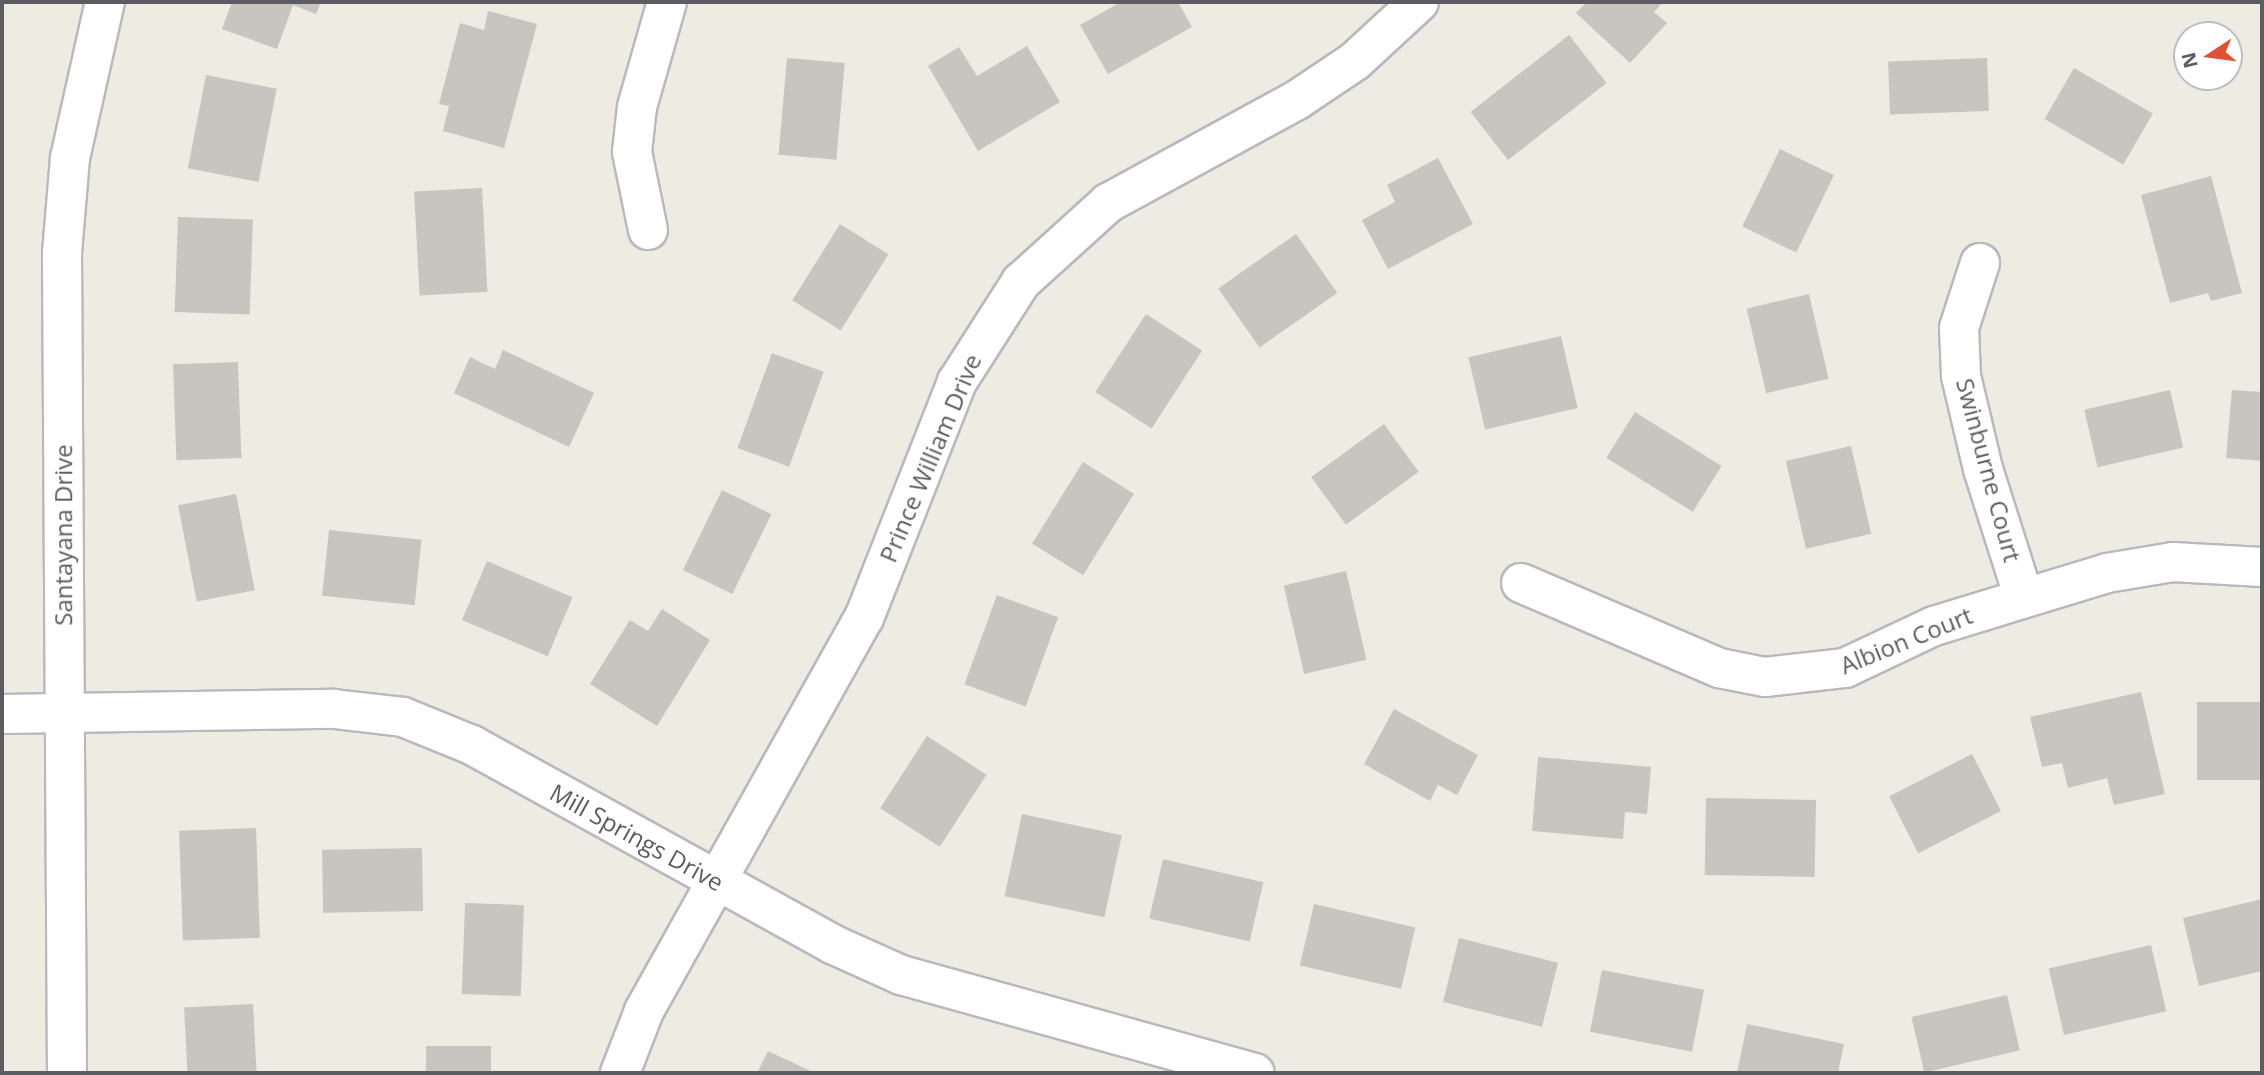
<!DOCTYPE html>
<html>
<head>
<meta charset="utf-8">
<style>
  body { margin:0 }
  #map { position:relative; width:2264px; height:1075px; overflow:hidden; background:#edebe2; font-family:"Open Sans",sans-serif }
  div>[style] { position:absolute }
  .building>* { inset:0; background:#c8c5c0; transform-origin:0 0 }
  .roads { filter:drop-shadow(2px 0 #b8b9be) drop-shadow(-2px 0 #b8b9be) drop-shadow(0 2px #b8b9be) drop-shadow(0 -2px #b8b9be) }
  .minor>* { height:38px; margin:-19px; padding:0 19px; transform-origin:19px; border-radius:19px; background:#fff }
  span { translate:-50% -50%; white-space:nowrap; text-align:center; line-height:1.15; -webkit-text-stroke:5px #fff; paint-order:stroke }
  .street-label { font-size:24px; color:#5b5d62 }
  .frame { position:absolute; inset:0; border:4px solid #5b5d62; pointer-events:none }
  .north { position:absolute; left:2173px; top:21px; width:70px; height:70px; box-sizing:border-box; background:#fff; border:2px solid #bdbec0; border-radius:50%; rotate:257deg; font-size:19px; font-weight:700; line-height:28px; text-align:center; color:#5b5d62 }
  .north::after { content:''; display:block; margin:auto; width:24px; height:32px; background:#e14f34; clip-path:polygon(50% 0,100% 100%,50% 72%,0 100%) }
</style>
</head>
<body>
<div id="map">
  <div class="building">
    <i style="clip-path:polygon(232px 2px,321px 2px,316px 14px,293px 5px,277px 49px,222px 29px)"></i>
    <i style="clip-path:polygon(1121px 2px,1178px 2px,1192px 27px,1108px 74px,1080px 25px)"></i>
    <i style="clip-path:polygon(1587px 2px,1663px 2px,1654px 12px,1667px 23px,1630px 63px,1576px 13px)"></i>
    <i style="clip-path:polygon(488px 11px,537px 24px,504px 148px,443px 131px,449px 106px,439px 104px,460px 23px,484px 30px)"></i>
    <i style="left:1569px;top:35px;width:61px;height:125px;rotate:52deg"></i>
    <i style="clip-path:polygon(1027px 46px,1060px 102px,978px 151px,928px 66px,959px 47px,977px 76px)"></i>
    <i style="left:787px;top:58px;width:58px;height:97px;rotate:5deg"></i>
    <i style="left:1987px;top:58px;width:53px;height:99px;rotate:88deg"></i>
    <i style="left:2074px;top:68px;width:91px;height:59px;rotate:30deg"></i>
    <i style="left:206px;top:75px;width:72px;height:95px;rotate:11deg"></i>
    <i style="left:1780px;top:149px;width:60px;height:86px;rotate:26deg"></i>
    <i style="clip-path:polygon(1438px 158px,1473px 224px,1388px 269px,1362px 220px,1395px 202px,1387px 185px)"></i>
    <i style="clip-path:polygon(2211px 176px,2242px 293px,2211px 301px,2208px 293px,2170px 303px,2141px 195px)"></i>
    <i style="left:482px;top:188px;width:104px;height:68px;rotate:87deg"></i>
    <i style="left:178px;top:217px;width:75px;height:95px;rotate:2deg"></i>
    <i style="left:840px;top:224px;width:57px;height:90px;rotate:32deg"></i>
    <i style="left:1296px;top:234px;width:72px;height:95px;rotate:55deg"></i>
    <i style="left:1809px;top:294px;width:87px;height:64px;rotate:77deg"></i>
    <i style="left:1146px;top:314px;width:67px;height:93px;rotate:33deg"></i>
    <i style="left:1561px;top:336px;width:74px;height:95px;rotate:77deg"></i>
    <i style="clip-path:polygon(503px 350px,594px 393px,569px 447px,454px 393px,470px 357px,495px 369px)"></i>
    <i style="left:772px;top:353px;width:55px;height:101px;rotate:20deg"></i>
    <i style="left:238px;top:362px;width:96px;height:65px;rotate:88deg"></i>
    <i style="left:2170px;top:390px;width:59px;height:88px;rotate:77deg"></i>
    <i style="clip-path:polygon(2232px 390px,2262px 392px,2262px 461px,2226px 458px)"></i>
    <i style="left:1635px;top:412px;width:102px;height:54px;rotate:32deg"></i>
    <i style="left:1384px;top:424px;width:59px;height:90px;rotate:54deg"></i>
    <i style="left:1851px;top:446px;width:90px;height:67px;rotate:77deg"></i>
    <i style="left:1083px;top:462px;width:60px;height:96px;rotate:32deg"></i>
    <i style="left:722px;top:490px;width:55px;height:89px;rotate:26deg"></i>
    <i style="left:236px;top:494px;width:98px;height:59px;rotate:79deg"></i>
    <i style="left:329px;top:530px;width:93px;height:66px;rotate:6deg"></i>
    <i style="left:487px;top:561px;width:93px;height:64px;rotate:23deg"></i>
    <i style="left:1346px;top:571px;width:91px;height:64px;rotate:77deg"></i>
    <i style="left:997px;top:595px;width:65px;height:95px;rotate:20deg"></i>
    <i style="clip-path:polygon(662px 609px,710px 640px,657px 726px,590px 684px,630px 620px,648px 631px)"></i>
    <i style="clip-path:polygon(2141px 692px,2165px 794px,2114px 805px,2107px 778px,2068px 788px,2062px 763px,2042px 767px,2030px 717px)"></i>
    <i style="left:2197px;top:702px;width:65px;height:78px"></i>
    <i style="clip-path:polygon(1394px 709px,1478px 755px,1457px 795px,1438px 785px,1430px 801px,1364px 764px)"></i>
    <i style="left:927px;top:736px;width:71px;height:86px;rotate:33deg"></i>
    <i style="left:1972px;top:754px;width:64px;height:93px;rotate:63deg"></i>
    <i style="clip-path:polygon(1538px 757px,1651px 767px,1647px 814px,1625px 812px,1623px 839px,1532px 831px)"></i>
    <i style="left:1706px;top:798px;width:110px;height:77px;rotate:1deg"></i>
    <i style="left:1022px;top:814px;width:102px;height:84px;rotate:12deg"></i>
    <i style="left:256px;top:828px;width:110px;height:77px;rotate:88deg"></i>
    <i style="left:422px;top:848px;width:63px;height:100px;rotate:89deg"></i>
    <i style="left:1163px;top:859px;width:103px;height:61px;rotate:13deg"></i>
    <i style="clip-path:polygon(2262px 899px,2262px 971px,2199px 986px,2183px 918px)"></i>
    <i style="left:465px;top:903px;width:59px;height:91px;rotate:2deg"></i>
    <i style="left:1314px;top:904px;width:104px;height:63px;rotate:13deg"></i>
    <i style="left:1459px;top:938px;width:102px;height:66px;rotate:14deg"></i>
    <i style="left:2151px;top:945px;width:68px;height:105px;rotate:77deg"></i>
    <i style="left:1602px;top:970px;width:104px;height:63px;rotate:11deg"></i>
    <i style="left:2007px;top:995px;width:57px;height:98px;rotate:77deg"></i>
    <i style="left:253px;top:1004px;width:69px;height:69px;rotate:87deg"></i>
    <i style="clip-path:polygon(1747px 1024px,1844px 1044px,1838px 1073px,1737px 1073px)"></i>
    <i style="left:491px;top:1046px;width:27px;height:65px;rotate:90deg"></i>
    <i style="clip-path:polygon(768px 1051px,815px 1073px,757px 1073px)"></i>
  </div>
  <div class="roads">
    <div class="minor">
      <i style="left:648px;top:230px;width:80px;rotate:-101.6deg"></i>
      <i style="left:632px;top:152px;width:45px;rotate:-83.7deg"></i>
      <i style="left:637px;top:107px;width:109px;rotate:-74.1deg"></i>
      <i style="left:1980px;top:263px;width:68px;rotate:107.9deg"></i>
      <i style="left:1959px;top:328px;width:48px;rotate:87.6deg"></i>
      <i style="left:1961px;top:376px;width:96px;rotate:76.7deg"></i>
      <i style="left:1983px;top:469px;width:132px;rotate:72.4deg"></i>
      <i style="left:1521px;top:583px;width:215px;rotate:23.2deg"></i>
      <i style="left:1719px;top:668px;width:47px;rotate:11.1deg"></i>
      <i style="left:1765px;top:677px;width:81px;rotate:-6.4deg"></i>
      <i style="left:1845px;top:668px;width:98px;rotate:-25.3deg"></i>
      <i style="left:1934px;top:626px;width:181px;rotate:-17deg"></i>
      <i style="left:2107px;top:573px;width:67px;rotate:-9.5deg"></i>
      <i style="left:2173px;top:562px;width:89px;rotate:3.2deg"></i>
      <i style="left:2px;top:714px;width:332px;rotate:-0.9deg"></i>
      <i style="left:334px;top:709px;width:69px;rotate:6.6deg"></i>
      <i style="left:403px;top:717px;width:74px;rotate:22.1deg"></i>
      <i style="left:472px;top:745px;width:411px;rotate:28.9deg"></i>
      <i style="left:832px;top:944px;width:76px;rotate:24.2deg"></i>
      <i style="left:901px;top:975px;width:367px;rotate:15.5deg"></i>
      <i style="left:67px;top:1073px;width:820px;rotate:-90.35deg"></i>
      <i style="left:62px;top:253px;width:95px;rotate:-85.2deg"></i>
      <i style="left:70px;top:158px;width:160px;rotate:-77.4deg"></i>
      <i style="left:620px;top:1073px;width:66px;rotate:-68.8deg"></i>
      <i style="left:644px;top:1011px;width:450px;rotate:-60.8deg"></i>
      <i style="left:864px;top:618px;width:254px;rotate:-68.5deg"></i>
      <i style="left:957px;top:382px;width:119px;rotate:-57.4deg"></i>
      <i style="left:1021px;top:282px;width:118px;rotate:-42.2deg"></i>
      <i style="left:1108px;top:203px;width:215px;rotate:-28.6deg"></i>
      <i style="left:1297px;top:100px;width:70px;rotate:-33.9deg"></i>
      <i style="left:1355px;top:61px;width:87px;rotate:-42.7deg"></i>
    </div>
  </div>
  <div class="street-label">
    <span style="left:930px;top:458px;rotate:-67deg">Prince William Drive</span>
    <span style="left:1989px;top:470px;rotate:75deg">Swinburne Court</span>
    <span style="left:63px;top:535px;rotate:-90deg">Santayana Drive</span>
    <span style="left:1906px;top:640px;rotate:-22deg">Albion Court</span>
    <span style="left:637px;top:837px;rotate:29deg">Mill Springs Drive</span>
  </div>
  <div class="frame"></div>
  <div class="north">N</div>
</div>
</body>
</html>
